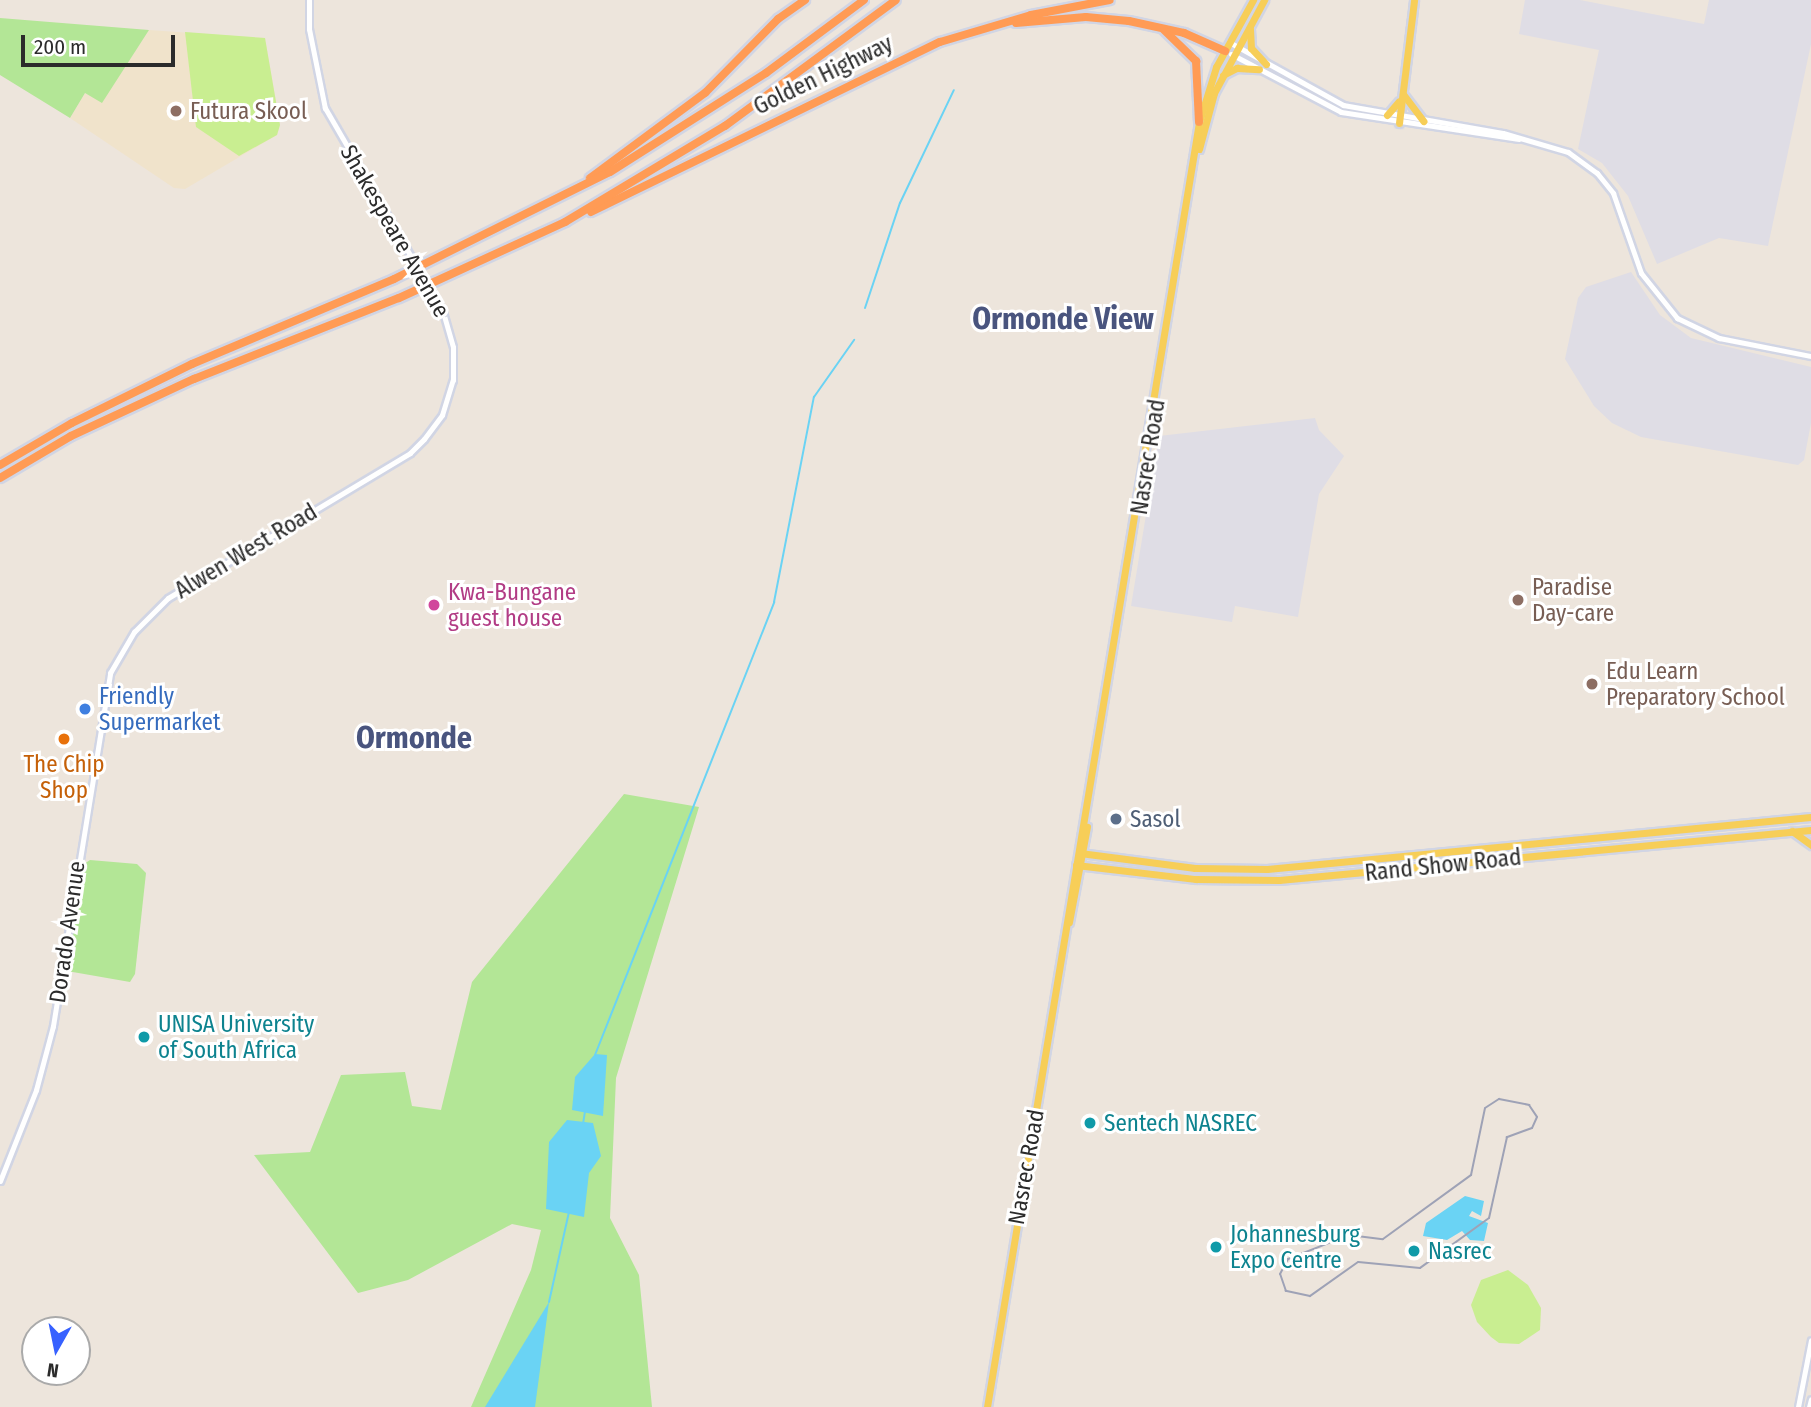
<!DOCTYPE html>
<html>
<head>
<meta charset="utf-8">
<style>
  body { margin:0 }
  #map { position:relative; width:1811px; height:1407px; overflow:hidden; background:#ede5dc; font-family:"Fira Sans Condensed",sans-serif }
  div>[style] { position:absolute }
  .industrial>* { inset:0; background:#dfdde5 }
  .education>* { inset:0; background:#f0e3cb }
  .green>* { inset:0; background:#b3e696 }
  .pitch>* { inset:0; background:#c9ee91 }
  .water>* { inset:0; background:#6ad3f4 }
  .stream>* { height:2px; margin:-1px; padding:0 1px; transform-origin:1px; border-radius:1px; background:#6ad3f4 }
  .roads { filter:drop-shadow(2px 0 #d1d5e4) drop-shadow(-2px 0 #d1d5e4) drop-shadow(0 2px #d1d5e4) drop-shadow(0 -2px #d1d5e4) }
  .minor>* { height:5px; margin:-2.5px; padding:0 2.5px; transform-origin:2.5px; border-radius:2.5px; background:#fff }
  .major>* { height:7px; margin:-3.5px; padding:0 3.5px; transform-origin:3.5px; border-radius:3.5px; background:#f7ce58 }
  .highway>* { height:8px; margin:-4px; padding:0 4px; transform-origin:4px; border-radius:4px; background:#ff9b55 }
  .rail>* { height:2px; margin:-1px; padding:0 1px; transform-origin:1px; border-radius:1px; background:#9ea2b6 }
  .bridges { filter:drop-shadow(2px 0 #d1d5e4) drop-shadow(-2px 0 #d1d5e4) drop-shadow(0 2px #d1d5e4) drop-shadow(0 -2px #d1d5e4) }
  .minor-bridge>* { height:5px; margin:-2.5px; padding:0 2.5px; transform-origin:2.5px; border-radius:2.5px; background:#fff }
  .dots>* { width:19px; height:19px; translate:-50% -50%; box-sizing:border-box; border:4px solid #fff; border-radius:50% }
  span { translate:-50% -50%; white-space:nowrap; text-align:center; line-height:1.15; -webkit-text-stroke:6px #fff; paint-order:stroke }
  .street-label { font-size:23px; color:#2b2b2b }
  .education-label { font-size:23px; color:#785e54 }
  .left { translate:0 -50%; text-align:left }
  .hotel-label { font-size:23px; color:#b23c85 }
  .shop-label { font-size:23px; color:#366cbe }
  .food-label { font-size:23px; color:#c56008 }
  .service-label { font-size:23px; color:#4e5e75 }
  .culture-label { font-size:23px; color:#0d838f }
  .district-label { font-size:30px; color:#49547e; font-weight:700 }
  .north { position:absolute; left:21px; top:1316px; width:70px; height:70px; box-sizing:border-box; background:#fff; border:2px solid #aaa; border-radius:50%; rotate:189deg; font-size:19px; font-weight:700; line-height:28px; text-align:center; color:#2b2b2b }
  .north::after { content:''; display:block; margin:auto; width:24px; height:32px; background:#3761ff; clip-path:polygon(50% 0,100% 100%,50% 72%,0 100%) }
  .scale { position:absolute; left:21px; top:35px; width:154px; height:32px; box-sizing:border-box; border:4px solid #2b2b2b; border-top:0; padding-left:9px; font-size:21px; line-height:24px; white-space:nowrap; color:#2b2b2b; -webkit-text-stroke:5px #fff; paint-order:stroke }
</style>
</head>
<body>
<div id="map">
  <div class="industrial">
    <i style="clip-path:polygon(1525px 0,1580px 0,1704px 24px,1709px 0,1811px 0,1811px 44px,1768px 246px,1719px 238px,1657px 264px,1628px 196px,1602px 163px,1578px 149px,1599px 50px,1519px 34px)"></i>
    <i style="clip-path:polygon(1631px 272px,1660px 315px,1691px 338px,1811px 367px,1811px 423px,1804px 460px,1798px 465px,1641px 437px,1612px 423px,1594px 406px,1565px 359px,1578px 298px,1586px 287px)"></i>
    <i style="clip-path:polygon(1315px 418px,1319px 430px,1344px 456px,1319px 494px,1298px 617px,1235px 606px,1232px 622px,1131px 606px,1159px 436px)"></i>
  </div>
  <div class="education">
    <i style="clip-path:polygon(149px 30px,265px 38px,280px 125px,277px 135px,185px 189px,174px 188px,70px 118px,85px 93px,102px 102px)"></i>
  </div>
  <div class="green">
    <i style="clip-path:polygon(0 18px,149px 30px,102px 103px,85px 93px,70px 118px,0 75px)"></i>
    <i style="clip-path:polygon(624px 794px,699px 807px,616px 1078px,610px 1218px,639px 1275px,652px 1407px,471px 1407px,531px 1270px,541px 1230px,512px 1224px,408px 1280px,358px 1293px,254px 1155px,310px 1152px,341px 1075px,405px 1072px,412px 1106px,441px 1110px,472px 982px)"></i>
    <i style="clip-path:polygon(90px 860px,137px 864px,146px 873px,135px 974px,130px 982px,67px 971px,81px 866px)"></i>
  </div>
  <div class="pitch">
    <i style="clip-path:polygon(185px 32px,265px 38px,280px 125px,277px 135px,239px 156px,196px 127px)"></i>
    <i style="clip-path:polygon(1508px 1270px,1528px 1285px,1541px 1308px,1540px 1330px,1519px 1344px,1499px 1343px,1491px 1337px,1477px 1322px,1471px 1305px,1481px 1280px)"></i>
  </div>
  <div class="water">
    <i style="clip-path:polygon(595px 1054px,607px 1055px,603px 1116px,572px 1110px,575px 1077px)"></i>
    <i style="clip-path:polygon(567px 1120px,593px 1123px,601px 1156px,589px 1173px,584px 1217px,546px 1209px,549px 1142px)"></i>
    <i style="clip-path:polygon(1465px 1196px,1484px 1201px,1481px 1216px,1472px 1211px,1469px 1216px,1488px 1223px,1484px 1241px,1470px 1240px,1462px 1231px,1447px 1240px,1423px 1236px,1426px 1223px)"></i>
    <i style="clip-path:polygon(549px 1302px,535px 1407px,485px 1407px)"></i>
  </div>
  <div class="stream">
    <i style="left:865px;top:308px;width:111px;rotate:-71.6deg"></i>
    <i style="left:900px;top:203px;width:125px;rotate:-64.5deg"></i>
    <i style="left:595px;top:1055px;width:487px;rotate:-68.4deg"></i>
    <i style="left:774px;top:602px;width:209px;rotate:-79deg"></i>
    <i style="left:814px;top:397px;width:70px;rotate:-54.9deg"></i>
    <i style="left:583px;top:1124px;width:12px;rotate:-81deg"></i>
    <i style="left:549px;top:1302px;width:92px;rotate:-77.5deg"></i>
  </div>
  <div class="roads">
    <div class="minor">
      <i style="left:309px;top:0;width:29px;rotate:90deg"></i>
      <i style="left:309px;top:29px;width:81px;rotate:78.6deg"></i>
      <i style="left:325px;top:108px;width:162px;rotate:59.9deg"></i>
      <i style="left:1229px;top:42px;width:130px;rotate:28.9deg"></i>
      <i style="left:1343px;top:105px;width:162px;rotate:9.9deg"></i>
      <i style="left:1503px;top:133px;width:68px;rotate:16.3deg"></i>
      <i style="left:1568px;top:152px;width:36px;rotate:36deg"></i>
      <i style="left:1597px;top:173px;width:26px;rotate:51deg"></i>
      <i style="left:1613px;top:193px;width:85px;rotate:70.7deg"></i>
      <i style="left:1641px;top:273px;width:58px;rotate:51.3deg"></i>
      <i style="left:1677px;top:318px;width:47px;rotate:25.5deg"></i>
      <i style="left:1719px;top:338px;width:94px;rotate:11.1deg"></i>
      <i style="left:1231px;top:54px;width:124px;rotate:27.8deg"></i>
      <i style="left:1341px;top:112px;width:180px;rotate:8.6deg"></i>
      <i style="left:0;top:1181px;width:98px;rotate:-68.4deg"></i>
      <i style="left:36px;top:1090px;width:66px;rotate:-75.1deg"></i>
      <i style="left:53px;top:1026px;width:358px;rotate:-80.8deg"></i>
      <i style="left:110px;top:673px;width:48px;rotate:-59.7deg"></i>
      <i style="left:134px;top:632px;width:48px;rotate:-45deg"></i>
      <i style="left:168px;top:598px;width:282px;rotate:-30.9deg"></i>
      <i style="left:410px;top:453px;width:20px;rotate:-45deg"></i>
      <i style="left:424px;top:439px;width:30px;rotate:-53deg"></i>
      <i style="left:442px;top:415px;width:37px;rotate:-73deg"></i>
      <i style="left:453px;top:380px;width:33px;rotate:-90deg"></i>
      <i style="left:453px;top:347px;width:36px;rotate:-106deg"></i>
      <i style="left:1798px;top:1407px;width:68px;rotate:-79deg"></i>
      <i style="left:1809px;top:1407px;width:8px;rotate:-76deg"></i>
    </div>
    <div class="major">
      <i style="left:1250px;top:29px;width:19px;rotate:87deg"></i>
      <i style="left:1251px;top:48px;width:22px;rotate:47deg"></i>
      <i style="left:1223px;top:75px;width:16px;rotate:-27deg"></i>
      <i style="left:1237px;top:68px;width:22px;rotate:3deg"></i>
      <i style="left:1403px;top:94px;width:34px;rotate:53deg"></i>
      <i style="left:1387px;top:115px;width:18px;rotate:-49deg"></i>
      <i style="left:1399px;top:123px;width:124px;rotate:-83deg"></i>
      <i style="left:1199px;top:149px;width:58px;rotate:-75deg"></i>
      <i style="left:1214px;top:93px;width:106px;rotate:-61.7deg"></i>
      <i style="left:1792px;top:831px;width:24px;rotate:36deg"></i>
      <i style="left:1080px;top:853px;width:116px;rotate:7.4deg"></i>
      <i style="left:1195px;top:868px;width:72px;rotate:0.8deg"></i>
      <i style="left:1267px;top:869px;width:546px;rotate:-5.46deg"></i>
      <i style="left:1076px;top:865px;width:121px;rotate:6.7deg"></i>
      <i style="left:1196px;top:879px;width:83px;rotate:0.7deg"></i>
      <i style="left:1279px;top:880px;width:534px;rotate:-5.37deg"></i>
      <i style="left:1069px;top:922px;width:97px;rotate:-79.3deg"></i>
      <i style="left:987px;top:1407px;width:1302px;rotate:-80.63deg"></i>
      <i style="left:1199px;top:122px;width:58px;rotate:-72.8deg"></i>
      <i style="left:1216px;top:67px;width:77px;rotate:-61.1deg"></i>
    </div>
    <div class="highway">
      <i style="left:1016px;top:23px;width:70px;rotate:-4.9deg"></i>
      <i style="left:1086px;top:17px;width:43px;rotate:5.3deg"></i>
      <i style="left:1129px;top:21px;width:56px;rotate:12.3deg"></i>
      <i style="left:1184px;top:33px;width:45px;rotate:23.7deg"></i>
      <i style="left:1164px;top:30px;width:45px;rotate:44.1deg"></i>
      <i style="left:1196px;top:61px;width:61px;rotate:87.2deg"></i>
      <i style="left:590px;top:178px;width:143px;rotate:-36.5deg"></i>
      <i style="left:705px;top:93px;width:104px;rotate:-45.4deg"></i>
      <i style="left:778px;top:19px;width:33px;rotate:-35deg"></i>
      <i style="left:591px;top:212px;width:388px;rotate:-26deg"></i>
      <i style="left:940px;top:42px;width:95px;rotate:-16.5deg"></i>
      <i style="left:1031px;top:15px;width:80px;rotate:-10.8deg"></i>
      <i style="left:0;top:465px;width:83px;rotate:-30.3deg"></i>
      <i style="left:72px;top:423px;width:134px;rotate:-26.2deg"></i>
      <i style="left:192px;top:364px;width:219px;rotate:-22.8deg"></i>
      <i style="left:394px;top:279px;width:241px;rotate:-26.4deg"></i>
      <i style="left:610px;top:172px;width:185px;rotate:-32.4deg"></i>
      <i style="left:766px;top:73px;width:122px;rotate:-36.7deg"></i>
      <i style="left:0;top:478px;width:82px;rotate:-30.6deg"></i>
      <i style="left:71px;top:436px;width:136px;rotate:-24.9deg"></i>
      <i style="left:194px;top:379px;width:220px;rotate:-21.6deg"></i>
      <i style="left:399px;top:298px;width:183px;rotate:-24.6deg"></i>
      <i style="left:565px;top:222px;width:187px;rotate:-31deg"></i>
      <i style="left:725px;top:126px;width:212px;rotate:-36.4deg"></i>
    </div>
  </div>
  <div class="rail">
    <i style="left:1499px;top:1099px;width:31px;rotate:11deg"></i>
    <i style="left:1529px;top:1105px;width:14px;rotate:56deg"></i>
    <i style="left:1537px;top:1117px;width:12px;rotate:114deg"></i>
    <i style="left:1532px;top:1128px;width:27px;rotate:160deg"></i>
    <i style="left:1507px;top:1137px;width:83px;rotate:102.5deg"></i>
    <i style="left:1489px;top:1218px;width:85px;rotate:144.1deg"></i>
    <i style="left:1420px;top:1268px;width:62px;rotate:-174.5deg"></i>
    <i style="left:1358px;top:1262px;width:59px;rotate:144.7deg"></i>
    <i style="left:1310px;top:1296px;width:25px;rotate:-168deg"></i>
    <i style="left:1286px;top:1291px;width:18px;rotate:-109deg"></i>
    <i style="left:1280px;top:1274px;width:17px;rotate:-62deg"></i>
    <i style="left:1288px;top:1259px;width:66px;rotate:-21.5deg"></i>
    <i style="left:1349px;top:1235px;width:34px;rotate:7deg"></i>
    <i style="left:1383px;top:1239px;width:109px;rotate:-36deg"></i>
    <i style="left:1471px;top:1175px;width:68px;rotate:-78.2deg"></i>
    <i style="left:1485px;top:1108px;width:17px;rotate:-33deg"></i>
  </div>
  <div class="bridges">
    <div class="minor-bridge">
      <i style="left:406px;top:248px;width:74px;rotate:60deg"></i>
    </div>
  </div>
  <div class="dots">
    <i style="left:176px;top:111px;background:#8d6e63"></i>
    <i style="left:1518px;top:600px;background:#8d6e63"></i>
    <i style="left:434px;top:605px;background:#d1479c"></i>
    <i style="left:1592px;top:684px;background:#8d6e63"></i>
    <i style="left:85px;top:709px;background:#3f7fe0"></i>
    <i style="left:64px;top:739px;background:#e8710a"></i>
    <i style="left:1116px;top:819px;background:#5c6f8a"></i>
    <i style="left:144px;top:1037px;background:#0f9aa8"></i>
    <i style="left:1090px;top:1123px;background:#0f9aa8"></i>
    <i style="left:1216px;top:1247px;background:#0f9aa8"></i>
    <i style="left:1414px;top:1251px;background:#0f9aa8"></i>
  </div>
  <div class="street-label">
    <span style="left:823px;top:75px;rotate:-26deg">Golden Highway</span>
    <span style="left:395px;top:231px;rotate:60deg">Shakespeare Avenue</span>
    <span style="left:1148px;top:457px;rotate:-81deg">Nasrec Road</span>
    <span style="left:246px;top:551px;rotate:-31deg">Alwen West Road</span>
    <span style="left:1443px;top:865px;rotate:-6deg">Rand Show Road</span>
    <span style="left:67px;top:932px;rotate:-82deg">Dorado Avenue</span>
    <span style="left:1026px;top:1167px;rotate:-80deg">Nasrec Road</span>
  </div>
  <div class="education-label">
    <span class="left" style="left:190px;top:111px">Futura Skool</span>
    <span class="left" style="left:1532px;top:600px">Paradise<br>Day-care</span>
    <span class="left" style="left:1606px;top:684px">Edu Learn<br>Preparatory School</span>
  </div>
  <div class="hotel-label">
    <span class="left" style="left:448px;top:605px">Kwa-Bungane<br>guest house</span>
  </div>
  <div class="shop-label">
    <span class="left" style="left:99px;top:709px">Friendly<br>Supermarket</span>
  </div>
  <div class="food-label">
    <span style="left:64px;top:777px">The Chip<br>Shop</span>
  </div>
  <div class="service-label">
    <span class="left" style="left:1130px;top:819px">Sasol</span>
  </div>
  <div class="culture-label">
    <span class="left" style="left:158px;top:1037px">UNISA University<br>of South Africa</span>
    <span class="left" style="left:1104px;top:1123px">Sentech NASREC</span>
    <span class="left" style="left:1230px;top:1247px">Johannesburg<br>Expo Centre</span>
    <span class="left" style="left:1428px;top:1251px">Nasrec</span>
  </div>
  <div class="district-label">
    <span style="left:1063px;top:319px">Ormonde View</span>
    <span style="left:414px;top:738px">Ormonde</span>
  </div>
  <div class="north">N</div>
  <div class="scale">200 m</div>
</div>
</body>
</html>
